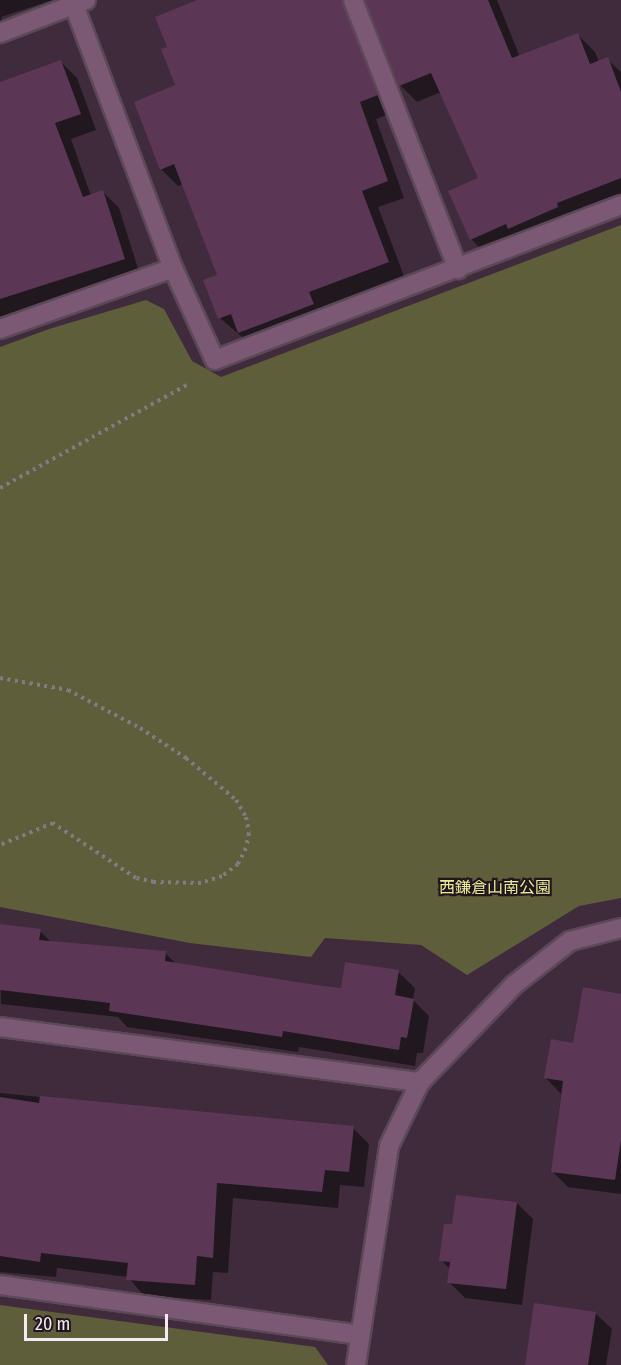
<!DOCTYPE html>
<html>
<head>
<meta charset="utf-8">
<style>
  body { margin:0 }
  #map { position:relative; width:621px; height:1365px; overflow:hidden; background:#3f2b3b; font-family:"Fira Sans Condensed","Noto Sans JP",sans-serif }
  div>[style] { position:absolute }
  .green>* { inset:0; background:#5e5e3b }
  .shadow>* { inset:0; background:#0007 }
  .building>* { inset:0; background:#5c3655 }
  .path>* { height:4px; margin-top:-2px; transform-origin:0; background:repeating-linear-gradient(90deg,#887785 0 3px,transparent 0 7.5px) }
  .roads { filter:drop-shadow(2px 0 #5c4958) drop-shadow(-2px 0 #5c4958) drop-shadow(0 2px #5c4958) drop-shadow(0 -2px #5c4958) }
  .street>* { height:18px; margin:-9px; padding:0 9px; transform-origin:9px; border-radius:9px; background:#7b5974 }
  span { translate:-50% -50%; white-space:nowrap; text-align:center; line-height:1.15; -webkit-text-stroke:4.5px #20171e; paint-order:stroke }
  .park-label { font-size:16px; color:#ebea99 }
  .scale { position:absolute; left:24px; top:1314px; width:144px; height:27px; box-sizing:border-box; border:3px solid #f6e9f3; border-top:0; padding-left:8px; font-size:18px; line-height:21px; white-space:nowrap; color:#f6e9f3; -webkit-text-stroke:4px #20171e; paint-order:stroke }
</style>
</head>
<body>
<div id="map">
  <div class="green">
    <i style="clip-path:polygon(621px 225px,621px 898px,579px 906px,467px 975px,421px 945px,325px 938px,311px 957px,190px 943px,0 907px,0 347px,49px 329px,146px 300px,164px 309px,192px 361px,221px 377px)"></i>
    <i style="clip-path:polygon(0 1305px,315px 1347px,328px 1365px,0 1365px)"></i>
  </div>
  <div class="shadow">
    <i style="clip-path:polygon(0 0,53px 0,1px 17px,3px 23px,0 24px)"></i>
    <i style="clip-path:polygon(201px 0,497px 0,520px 57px,578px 35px,595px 52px,599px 62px,607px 59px,621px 72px,621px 201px,488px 256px,471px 239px,480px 179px,441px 92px,417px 102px,400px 85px,367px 5px,360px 10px,394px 112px,376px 119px,404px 198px,378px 207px,405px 279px,325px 308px,330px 321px,256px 349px,220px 318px,219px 276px,183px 184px,178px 186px,161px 169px,177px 86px,169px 48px)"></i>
    <i style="clip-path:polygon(61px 62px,77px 78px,96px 130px,71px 139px,91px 196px,103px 192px,119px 208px,140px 275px,0 319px,0 84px)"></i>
    <i style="clip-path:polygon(0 926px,40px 931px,52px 943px,165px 953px,177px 965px,342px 990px,398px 972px,415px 988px,413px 1000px,429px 1016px,423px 1053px,417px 1053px,415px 1066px,299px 1047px,298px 1052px,127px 1027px,118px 1017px,1px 1004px)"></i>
    <i style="clip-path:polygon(621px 995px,621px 1194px,568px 1187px,552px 1171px,561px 1094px,545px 1077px)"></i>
    <i style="clip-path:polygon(0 1093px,353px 1128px,369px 1144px,364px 1187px,340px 1185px,338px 1208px,233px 1198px,228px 1273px,213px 1272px,211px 1300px,144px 1296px,128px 1277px,57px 1268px,56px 1277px,0 1272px)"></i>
    <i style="clip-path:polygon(517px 1203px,533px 1219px,522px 1305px,465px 1298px,449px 1282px,451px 1270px,441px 1260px,453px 1226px)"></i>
    <i style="clip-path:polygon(595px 1313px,612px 1329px,606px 1365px,527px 1365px)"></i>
  </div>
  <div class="building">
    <i style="clip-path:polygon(197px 0,342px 0,378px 95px,360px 102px,388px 181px,362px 191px,389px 262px,309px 292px,314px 304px,238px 333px,231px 314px,218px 319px,203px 280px,217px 275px,174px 164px,160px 170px,134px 102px,175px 85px,161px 49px,167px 47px,155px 17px)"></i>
    <i style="clip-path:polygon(365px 0,488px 0,512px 58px,578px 33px,590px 64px,608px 57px,621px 92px,621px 178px,557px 203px,558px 207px,508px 229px,506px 224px,470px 240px,448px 191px,478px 178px,431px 73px,399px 86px)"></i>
    <i style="clip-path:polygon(61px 60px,81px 114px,55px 123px,83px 197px,103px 190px,125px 259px,0 299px,0 82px)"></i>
    <i style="clip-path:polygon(0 924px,41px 929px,39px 940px,166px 951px,165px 961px,316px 985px,341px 988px,345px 962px,399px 970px,395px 995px,414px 999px,407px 1038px,401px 1037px,399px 1050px,283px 1031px,282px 1037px,109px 1011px,110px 1003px,0 990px)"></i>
    <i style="clip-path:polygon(583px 987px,621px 994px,621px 1140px,615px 1180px,551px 1172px,563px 1081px,544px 1078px,551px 1039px,573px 1043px)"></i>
    <i style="clip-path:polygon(40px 1096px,354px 1126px,349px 1172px,325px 1170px,322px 1192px,217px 1183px,213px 1258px,197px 1256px,195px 1285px,126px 1280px,128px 1263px,41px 1253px,40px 1262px,0 1256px,0 1097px,39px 1103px)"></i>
    <i style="clip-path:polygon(456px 1195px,517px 1202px,506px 1289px,447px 1283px,450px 1262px,439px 1261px,444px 1224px,452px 1224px)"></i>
    <i style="clip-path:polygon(534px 1303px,596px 1312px,588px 1365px,525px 1365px)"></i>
  </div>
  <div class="path">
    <i style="left:0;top:488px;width:217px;rotate:-28.9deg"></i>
    <i style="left:0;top:678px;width:69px;rotate:10deg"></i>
    <i style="left:68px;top:690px;width:81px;rotate:27.8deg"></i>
    <i style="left:140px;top:728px;width:55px;rotate:33.1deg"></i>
    <i style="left:186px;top:758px;width:65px;rotate:40deg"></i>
    <i style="left:236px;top:800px;width:20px;rotate:60deg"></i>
    <i style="left:246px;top:817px;width:16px;rotate:79deg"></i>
    <i style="left:249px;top:833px;width:15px;rotate:101deg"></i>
    <i style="left:246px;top:848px;width:18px;rotate:117deg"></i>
    <i style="left:238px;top:864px;width:20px;rotate:143deg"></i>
    <i style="left:222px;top:876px;width:22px;rotate:162deg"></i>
    <i style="left:201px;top:883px;width:47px;rotate:-178.8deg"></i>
    <i style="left:154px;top:882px;width:18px;rotate:-167deg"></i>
    <i style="left:136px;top:878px;width:100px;rotate:-146.5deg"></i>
    <i style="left:53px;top:823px;width:57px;rotate:157.5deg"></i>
  </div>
  <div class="roads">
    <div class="street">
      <i style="left:353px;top:0;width:289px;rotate:68.7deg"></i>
      <i style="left:74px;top:5px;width:281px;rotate:69.4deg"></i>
      <i style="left:0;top:33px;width:92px;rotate:-21deg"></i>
      <i style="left:0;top:329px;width:183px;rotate:-19.4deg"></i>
      <i style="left:173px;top:268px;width:101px;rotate:65.5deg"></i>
      <i style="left:215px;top:360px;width:435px;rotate:-20.9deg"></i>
      <i style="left:0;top:1027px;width:424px;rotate:7.5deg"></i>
      <i style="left:0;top:1285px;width:362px;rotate:7.9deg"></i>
      <i style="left:356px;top:1365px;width:221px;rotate:-81.4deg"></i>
      <i style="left:389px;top:1146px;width:71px;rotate:-64.2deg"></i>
      <i style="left:420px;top:1082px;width:136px;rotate:-45.9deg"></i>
      <i style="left:515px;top:984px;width:70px;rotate:-38deg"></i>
      <i style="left:570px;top:941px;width:53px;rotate:-14.3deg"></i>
    </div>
  </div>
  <div class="park-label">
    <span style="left:495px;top:888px">西鎌倉山南公園</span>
  </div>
  <div class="scale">20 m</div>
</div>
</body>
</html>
